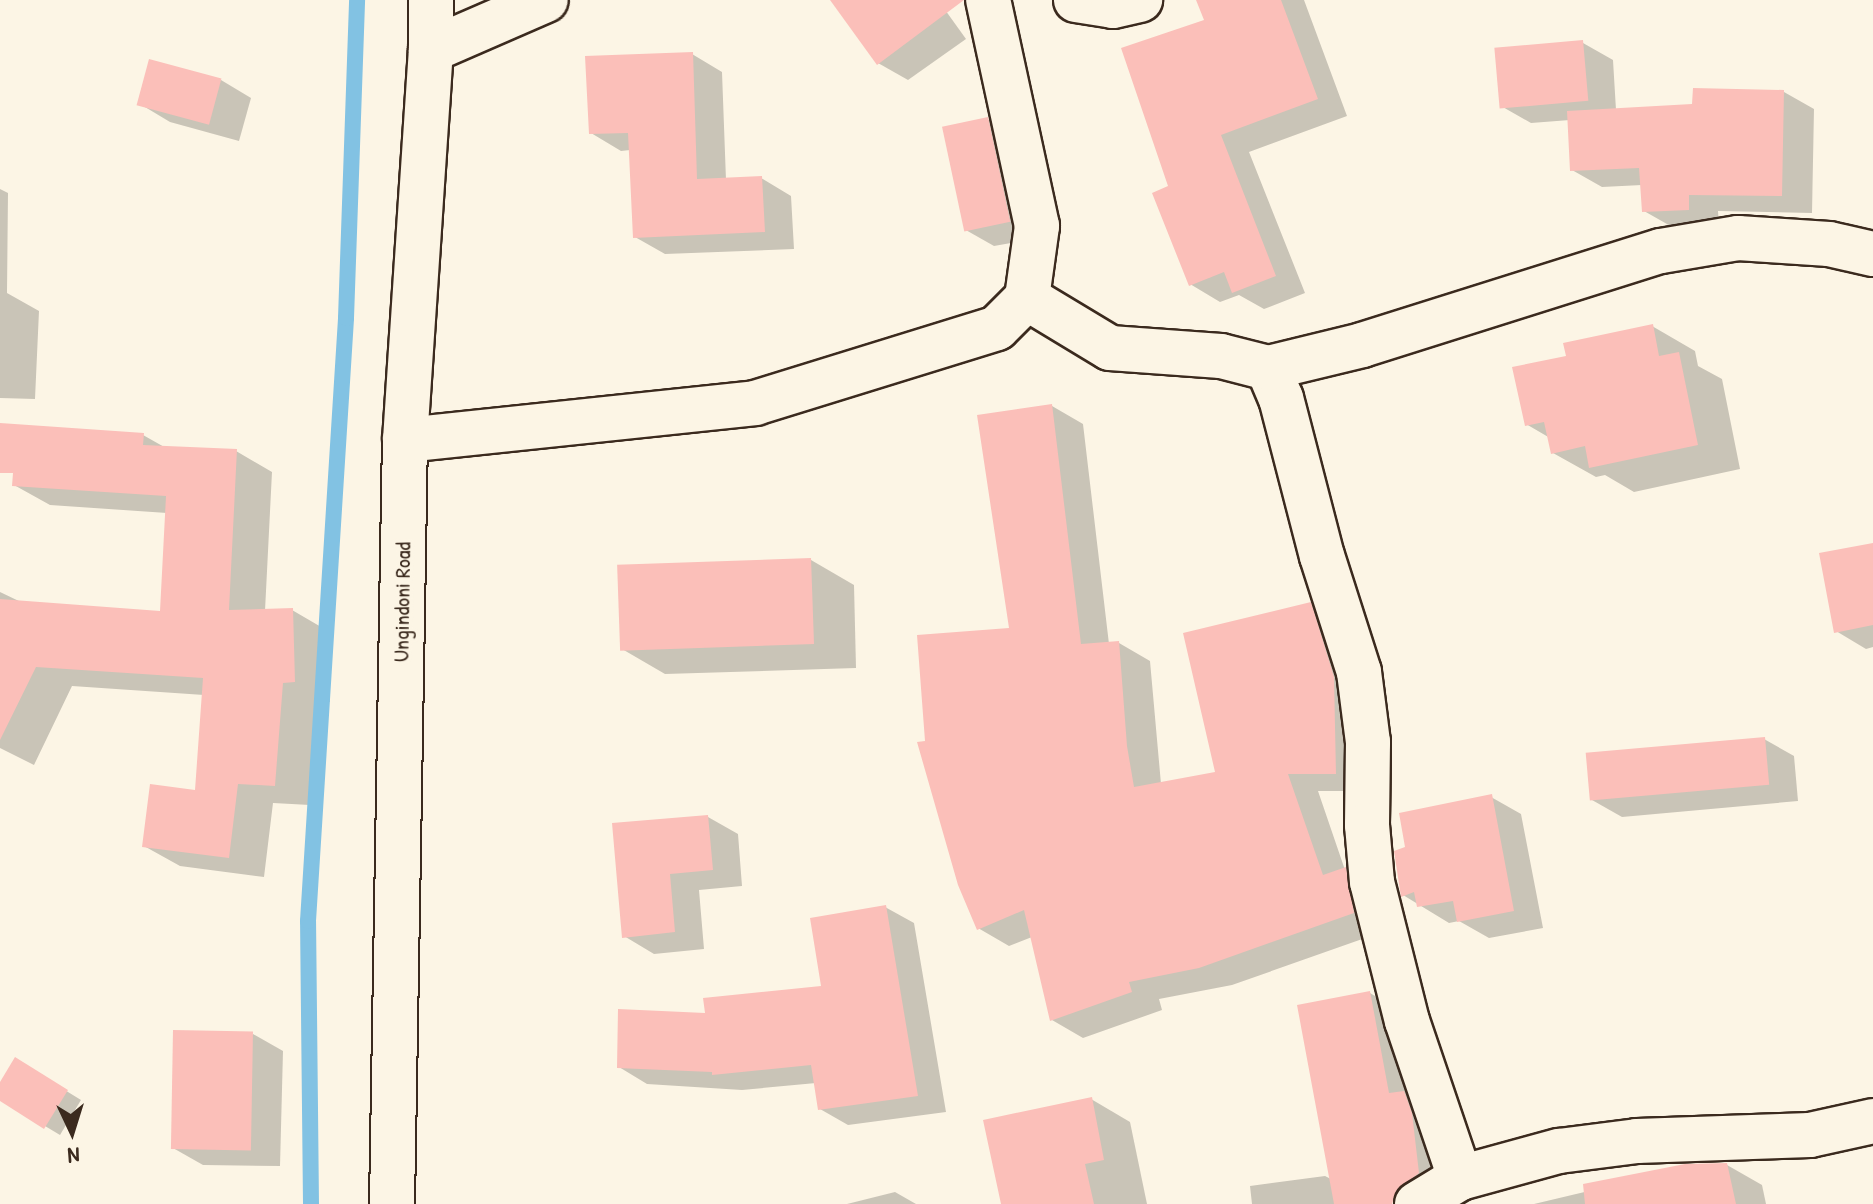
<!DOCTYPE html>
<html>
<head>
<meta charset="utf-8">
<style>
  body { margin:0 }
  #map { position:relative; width:1873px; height:1204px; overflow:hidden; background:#fcf5e5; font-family:"Patrick Hand",sans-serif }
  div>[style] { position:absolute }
  .shadow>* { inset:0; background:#0003 }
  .stream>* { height:16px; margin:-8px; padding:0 8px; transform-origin:8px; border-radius:8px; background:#82c2e3 }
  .building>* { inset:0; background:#fbbfb9; transform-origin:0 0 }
  .roads { filter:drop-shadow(2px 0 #3b2a1e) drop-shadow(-2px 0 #3b2a1e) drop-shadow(0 2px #3b2a1e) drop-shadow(0 -2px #3b2a1e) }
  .street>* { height:44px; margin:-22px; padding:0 22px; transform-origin:22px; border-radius:22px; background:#fcf5e5 }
  .secondary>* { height:44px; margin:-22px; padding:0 22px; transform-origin:22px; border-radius:22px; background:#fcf5e5 }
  span { translate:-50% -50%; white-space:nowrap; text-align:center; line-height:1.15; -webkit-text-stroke:7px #fcf5e5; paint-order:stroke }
  .street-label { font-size:22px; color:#3b2a1e }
  .north { position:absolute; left:32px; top:1092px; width:80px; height:80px; -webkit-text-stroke:6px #fcf5e5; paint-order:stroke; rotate:176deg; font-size:22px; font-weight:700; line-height:32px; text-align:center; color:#3b2a1e }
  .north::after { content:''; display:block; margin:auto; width:28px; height:36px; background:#3b2a1e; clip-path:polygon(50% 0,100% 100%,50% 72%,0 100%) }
</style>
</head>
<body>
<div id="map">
  <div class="shadow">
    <i style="clip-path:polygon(859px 0,938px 0,966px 39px,908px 80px,878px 63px)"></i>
    <i style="clip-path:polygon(1203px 0,1304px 0,1347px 116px,1249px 152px,1305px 293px,1264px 309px,1239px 295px,1220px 302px,1190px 284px,1171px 187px,1206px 21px)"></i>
    <i style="clip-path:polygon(1583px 43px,1613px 60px,1616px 110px,1694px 106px,1784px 92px,1814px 109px,1812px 213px,1718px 211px,1719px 226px,1674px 228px,1644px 211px,1642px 185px,1602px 187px,1572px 170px,1570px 120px,1531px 123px,1501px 106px)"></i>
    <i style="clip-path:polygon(692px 54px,722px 72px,726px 180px,761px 178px,791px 196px,794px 249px,665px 254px,635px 237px,630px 150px,621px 151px,591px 133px)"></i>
    <i style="clip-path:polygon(221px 80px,251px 98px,239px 141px,170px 122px,140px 104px)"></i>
    <i style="clip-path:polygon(987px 119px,1017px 136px,1040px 238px,994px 246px,964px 229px)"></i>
    <i style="clip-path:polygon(0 189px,8px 193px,7px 293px,39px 311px,35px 399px,0 398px)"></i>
    <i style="clip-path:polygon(1652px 326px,1695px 351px,1698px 366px,1722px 379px,1740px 469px,1634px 492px,1605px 475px,1596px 477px,1553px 453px,1550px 438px,1526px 424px)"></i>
    <i style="clip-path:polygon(1052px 406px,1083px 424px,1109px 644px,1119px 643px,1150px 661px,1161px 784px,1218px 773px,1310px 604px,1342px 623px,1367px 791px,1318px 791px,1345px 870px,1377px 888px,1385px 931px,1232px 985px,1159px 999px,1162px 1010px,1083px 1038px,1052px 1020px,1032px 937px,1009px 946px,978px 928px,927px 743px,1011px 630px)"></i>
    <i style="clip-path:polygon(143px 435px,166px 448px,236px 451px,272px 472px,265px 611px,292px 610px,328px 631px,330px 702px,318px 702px,310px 805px,273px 803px,264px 877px,180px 866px,144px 846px,197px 792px,204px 695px,72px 686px,34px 765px,0 748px,0 592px,23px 603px,162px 613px,167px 513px,50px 505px,14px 485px)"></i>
    <i style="clip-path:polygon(1873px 545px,1873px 647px,1866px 649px,1836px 631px)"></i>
    <i style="clip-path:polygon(811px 560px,854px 585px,856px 668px,665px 674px,622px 649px)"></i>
    <i style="clip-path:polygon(1764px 739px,1794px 756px,1798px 801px,1622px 817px,1592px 800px)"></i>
    <i style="clip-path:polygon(1491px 797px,1521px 814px,1543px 928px,1489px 938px,1459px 921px,1449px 923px,1403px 895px)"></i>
    <i style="clip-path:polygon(708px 817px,738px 834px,742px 886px,699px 890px,704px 949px,654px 954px,624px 936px)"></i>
    <i style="clip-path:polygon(885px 907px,914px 923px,946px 1112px,848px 1125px,820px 1109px,816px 1083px,742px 1090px,647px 1084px,619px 1067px,707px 1015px,823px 988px)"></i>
    <i style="clip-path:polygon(1370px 993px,1400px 1011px,1434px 1110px,1440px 1196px,1362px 1197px,1351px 1204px,1252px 1204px,1250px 1186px,1325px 1176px,1331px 1179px)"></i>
    <i style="clip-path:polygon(253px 1034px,283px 1051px,280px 1166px,203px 1165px,173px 1148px)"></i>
    <i style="clip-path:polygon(16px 1060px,81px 1100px,60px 1135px,0 1099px,0 1086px)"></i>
    <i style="clip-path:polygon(1091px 1099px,1130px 1122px,1147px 1204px,1003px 1204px)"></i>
    <i style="clip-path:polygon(1727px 1165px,1762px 1185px,1766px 1204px,1534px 1204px,1635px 1180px)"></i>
    <i style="clip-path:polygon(895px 1192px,916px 1204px,847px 1204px)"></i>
  </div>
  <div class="stream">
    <i style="left:311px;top:1204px;width:283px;rotate:-90.6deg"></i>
    <i style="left:308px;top:921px;width:604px;rotate:-86.39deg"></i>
    <i style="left:346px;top:318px;width:318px;rotate:-88deg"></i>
  </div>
  <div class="building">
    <i style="clip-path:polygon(830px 0,964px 0,877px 65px)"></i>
    <i style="clip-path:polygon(1196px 0,1281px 0,1318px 99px,1221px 135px,1276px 276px,1232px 293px,1224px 272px,1189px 286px,1152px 193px,1168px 186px,1121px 48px,1204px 20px)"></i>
    <i style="left:1583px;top:40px;width:61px;height:89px;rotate:85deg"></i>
    <i style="clip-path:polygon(693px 52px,697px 179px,762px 176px,765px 232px,633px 238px,628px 133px,589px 134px,585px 56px)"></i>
    <i style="left:149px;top:59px;width:75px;height:48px;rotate:15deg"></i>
    <i style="clip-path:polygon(1693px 88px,1784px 90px,1782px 196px,1689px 195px,1689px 210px,1642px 212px,1639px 168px,1570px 171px,1567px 111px,1692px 104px)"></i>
    <i style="left:988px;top:117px;width:107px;height:47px;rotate:78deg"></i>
    <i style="clip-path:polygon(1653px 324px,1659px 356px,1679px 352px,1698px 445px,1589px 468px,1585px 446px,1551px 454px,1544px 422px,1525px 426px,1512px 367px,1566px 356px,1563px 343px)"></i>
    <i style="clip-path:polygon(1052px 404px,1081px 644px,1119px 641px,1127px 746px,1134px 787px,1215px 772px,1183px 633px,1311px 602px,1334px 677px,1336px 774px,1288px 774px,1323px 875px,1346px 867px,1354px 913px,1199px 968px,1129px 982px,1132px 992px,1050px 1021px,1024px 910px,977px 930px,958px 885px,917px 742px,925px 741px,917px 635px,1009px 628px,977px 415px)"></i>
    <i style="clip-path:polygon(0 423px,144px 433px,143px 445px,237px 449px,229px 610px,293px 608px,295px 682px,283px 683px,275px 786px,238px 784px,229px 858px,142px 847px,150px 784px,195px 790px,203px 678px,36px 667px,0 740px,0 599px,160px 611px,166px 496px,12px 486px,13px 473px,0 473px)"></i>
    <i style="clip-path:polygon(1873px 543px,1873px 625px,1834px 633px,1819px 553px)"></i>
    <i style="left:811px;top:558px;width:86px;height:194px;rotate:88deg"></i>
    <i style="left:1765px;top:737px;width:48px;height:180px;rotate:85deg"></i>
    <i style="clip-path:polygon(1492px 794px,1514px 911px,1457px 922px,1453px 901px,1417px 907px,1414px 892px,1401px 897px,1394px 851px,1405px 847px,1399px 813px)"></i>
    <i style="clip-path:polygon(708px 815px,713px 870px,670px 874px,675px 932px,622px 938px,612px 823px)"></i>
    <i style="clip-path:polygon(886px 905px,918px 1096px,818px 1110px,811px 1065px,712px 1075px,712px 1072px,617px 1068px,618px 1009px,705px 1013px,703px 998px,821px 986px,810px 918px)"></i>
    <i style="clip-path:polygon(1370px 991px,1389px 1093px,1404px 1091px,1412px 1113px,1419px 1173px,1396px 1191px,1392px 1204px,1334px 1204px,1297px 1005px)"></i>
    <i style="left:173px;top:1030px;width:80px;height:119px;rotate:1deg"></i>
    <i style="clip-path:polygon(15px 1057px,68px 1090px,44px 1129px,0 1101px,0 1082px)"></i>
    <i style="clip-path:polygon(1092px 1097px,1104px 1160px,1085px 1164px,1094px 1204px,1001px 1204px,983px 1120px)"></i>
    <i style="clip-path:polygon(1727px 1163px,1736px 1204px,1585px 1204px,1583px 1184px,1685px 1164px)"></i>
  </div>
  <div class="roads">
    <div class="street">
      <i style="left:1076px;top:0;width:37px;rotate:9deg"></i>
      <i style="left:1113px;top:6px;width:28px;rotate:-13deg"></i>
      <i style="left:431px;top:50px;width:125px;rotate:-23.5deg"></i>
      <i style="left:1027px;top:298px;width:97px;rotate:31.1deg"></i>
      <i style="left:1110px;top:348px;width:111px;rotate:4.1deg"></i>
      <i style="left:1221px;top:356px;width:49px;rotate:14.3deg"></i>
      <i style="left:1268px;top:368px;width:33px;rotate:67deg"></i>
      <i style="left:1281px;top:398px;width:163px;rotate:75.5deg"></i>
      <i style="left:1322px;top:556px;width:122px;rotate:72.3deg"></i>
      <i style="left:1359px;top:672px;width:71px;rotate:82.7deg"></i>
      <i style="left:1368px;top:742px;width:83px;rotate:90.7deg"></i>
      <i style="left:1367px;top:825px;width:57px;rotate:85deg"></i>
      <i style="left:1372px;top:882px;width:143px;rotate:75.9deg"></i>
      <i style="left:1407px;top:1021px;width:166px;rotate:71.3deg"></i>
      <i style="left:1268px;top:368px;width:97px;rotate:-13.7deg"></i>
      <i style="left:1362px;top:345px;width:313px;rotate:-17.5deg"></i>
      <i style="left:1661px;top:251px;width:78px;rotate:-9.6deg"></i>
      <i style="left:1738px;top:238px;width:91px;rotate:3.8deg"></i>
      <i style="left:1829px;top:244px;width:45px;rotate:12.8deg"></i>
      <i style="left:405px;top:440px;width:352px;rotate:-6deg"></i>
      <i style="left:755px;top:403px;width:253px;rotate:-17.2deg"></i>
      <i style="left:997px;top:328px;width:42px;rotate:-45deg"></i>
      <i style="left:1027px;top:298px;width:73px;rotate:-82.1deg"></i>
      <i style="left:1037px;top:226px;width:231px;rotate:-102.2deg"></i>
      <i style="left:1417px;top:1204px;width:50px;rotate:-31.2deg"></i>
      <i style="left:1460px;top:1178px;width:103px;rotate:-15.3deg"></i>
      <i style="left:1559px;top:1151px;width:79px;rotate:-7.3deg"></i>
      <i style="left:1637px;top:1141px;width:173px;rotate:-2deg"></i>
      <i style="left:1810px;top:1135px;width:65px;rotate:-12.5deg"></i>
    </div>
    <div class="secondary">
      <i style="left:392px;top:1204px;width:764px;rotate:-89.03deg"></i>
      <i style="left:405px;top:440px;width:391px;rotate:-86.2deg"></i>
      <i style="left:431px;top:50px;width:50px;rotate:-90deg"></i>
    </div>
  </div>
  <div class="street-label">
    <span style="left:402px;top:602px;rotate:-89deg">Ungindoni Road</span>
  </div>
  <div class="north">N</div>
</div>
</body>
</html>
